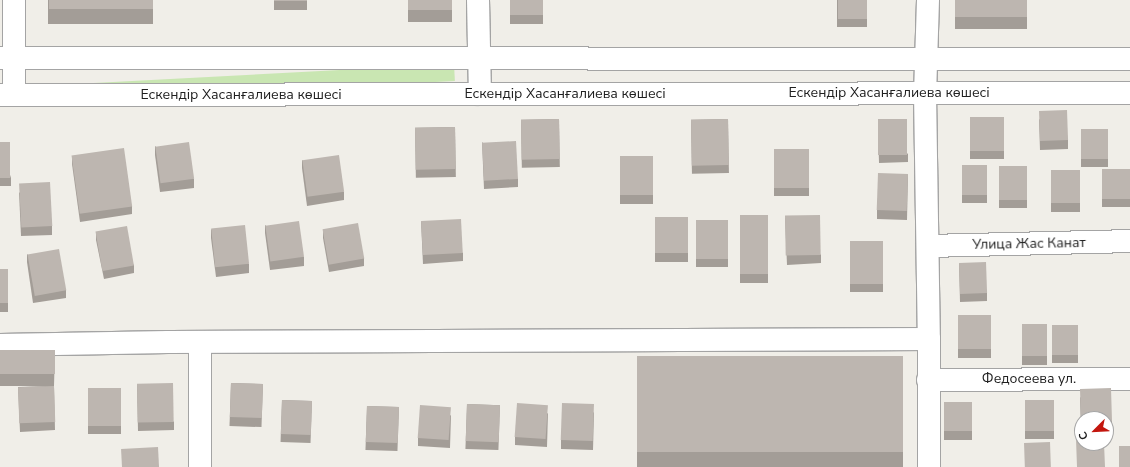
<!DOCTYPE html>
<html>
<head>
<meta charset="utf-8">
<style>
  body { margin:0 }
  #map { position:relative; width:1130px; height:467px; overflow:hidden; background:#f0eee8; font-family:"Nunito Sans",sans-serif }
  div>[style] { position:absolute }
  .grass>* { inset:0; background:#c9e6b2; transform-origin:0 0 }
  .roads { filter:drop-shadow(1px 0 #a4a4a4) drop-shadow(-1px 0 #a4a4a4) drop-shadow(0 1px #a4a4a4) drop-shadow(0 -1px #a4a4a4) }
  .minor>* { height:22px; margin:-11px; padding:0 11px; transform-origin:11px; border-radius:11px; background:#fff }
  .wall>* { inset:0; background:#a39d97; transform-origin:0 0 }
  .building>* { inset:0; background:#bdb6b0; transform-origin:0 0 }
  span { translate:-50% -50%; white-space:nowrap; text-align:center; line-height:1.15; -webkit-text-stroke:3px #fff; paint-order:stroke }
  .street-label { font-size:14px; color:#202020 }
  .north { position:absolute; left:1074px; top:411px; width:40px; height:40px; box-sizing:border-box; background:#fff; border:1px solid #a6a6a6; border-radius:50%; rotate:246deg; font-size:11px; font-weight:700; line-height:16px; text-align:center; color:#202020 }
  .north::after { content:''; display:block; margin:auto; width:14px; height:18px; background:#c3160e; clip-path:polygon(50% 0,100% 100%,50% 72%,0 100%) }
</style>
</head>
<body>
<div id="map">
  <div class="grass">
    <i style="left:454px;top:64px;width:17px;height:418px;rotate:87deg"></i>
  </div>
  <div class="roads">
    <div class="minor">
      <i style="left:14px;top:0;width:95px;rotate:90deg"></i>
      <i style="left:478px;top:0;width:94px;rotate:88.8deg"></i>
      <i style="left:928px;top:0;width:93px;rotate:91.8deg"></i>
      <i style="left:925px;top:93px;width:246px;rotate:89.1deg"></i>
      <i style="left:929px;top:339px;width:128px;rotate:90deg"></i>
      <i style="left:0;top:58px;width:1130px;rotate:0.05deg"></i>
      <i style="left:0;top:95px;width:1130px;rotate:-0.1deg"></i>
      <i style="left:928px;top:246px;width:202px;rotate:-1.4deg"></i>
      <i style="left:200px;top:342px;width:125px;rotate:90deg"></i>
      <i style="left:0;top:345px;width:168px;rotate:-1deg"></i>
      <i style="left:168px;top:342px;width:761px;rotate:-0.23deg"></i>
      <i style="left:928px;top:380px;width:202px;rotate:-0.3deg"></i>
    </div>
  </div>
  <div class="wall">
    <i style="left:48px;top:0;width:105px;height:24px"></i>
    <i style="left:274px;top:0;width:33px;height:10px"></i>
    <i style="left:408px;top:0;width:44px;height:22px"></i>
    <i style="left:510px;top:0;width:33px;height:24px"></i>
    <i style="left:837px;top:0;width:30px;height:27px"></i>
    <i style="left:955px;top:0;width:72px;height:29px"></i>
    <i style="left:970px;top:117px;width:34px;height:42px"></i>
    <i style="left:559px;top:119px;width:48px;height:38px;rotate:89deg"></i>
    <i style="left:728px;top:119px;width:54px;height:37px;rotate:89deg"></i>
    <i style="clip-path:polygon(1039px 119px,1068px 140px,1068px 149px,1040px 150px)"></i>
    <i style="left:455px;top:127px;width:50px;height:40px;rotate:89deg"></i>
    <i style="clip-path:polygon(878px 128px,908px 154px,908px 162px,879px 163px)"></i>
    <i style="left:1081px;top:129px;width:27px;height:38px"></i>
    <i style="clip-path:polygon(0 142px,11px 178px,11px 186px,0 186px)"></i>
    <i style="clip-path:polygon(482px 142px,518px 179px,518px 187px,484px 189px)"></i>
    <i style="clip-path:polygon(155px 146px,194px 179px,194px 188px,160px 192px,155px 155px)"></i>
    <i style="left:774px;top:149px;width:35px;height:47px"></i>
    <i style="clip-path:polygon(72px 156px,132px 206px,132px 214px,80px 222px,72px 164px)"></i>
    <i style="left:620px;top:156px;width:33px;height:48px"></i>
    <i style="clip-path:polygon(302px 160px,344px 192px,344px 200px,307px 206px,302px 168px)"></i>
    <i style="left:962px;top:165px;width:25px;height:38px"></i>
    <i style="left:999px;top:166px;width:28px;height:42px"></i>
    <i style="left:1102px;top:169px;width:28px;height:38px"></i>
    <i style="left:1051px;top:170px;width:29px;height:42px"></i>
    <i style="clip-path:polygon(908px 174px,907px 220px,877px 219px,877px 210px)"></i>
    <i style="clip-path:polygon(19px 192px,52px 226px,52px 235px,21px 236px)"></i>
    <i style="left:740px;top:215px;width:28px;height:68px"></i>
    <i style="left:655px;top:217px;width:33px;height:45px"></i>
    <i style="clip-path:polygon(785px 217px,821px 255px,821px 263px,787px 265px)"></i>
    <i style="left:696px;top:220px;width:32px;height:47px"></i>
    <i style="clip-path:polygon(421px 221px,463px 253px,463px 261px,423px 264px)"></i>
    <i style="clip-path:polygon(265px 225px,304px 257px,304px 266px,270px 270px,265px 233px)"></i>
    <i style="clip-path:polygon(211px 229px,249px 264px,249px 273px,216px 277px,211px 238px)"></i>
    <i style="clip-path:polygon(323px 230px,364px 258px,364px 266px,329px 272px,323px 238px)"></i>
    <i style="clip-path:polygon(96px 232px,134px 265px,134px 273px,104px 279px,96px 240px)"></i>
    <i style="left:850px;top:241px;width:33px;height:51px"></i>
    <i style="clip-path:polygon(27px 254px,66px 290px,66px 298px,33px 303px,27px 262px)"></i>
    <i style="clip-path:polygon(959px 263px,987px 293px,987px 301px,960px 302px)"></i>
    <i style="left:0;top:269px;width:8px;height:43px"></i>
    <i style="left:991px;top:315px;width:43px;height:33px;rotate:90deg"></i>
    <i style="left:1047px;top:324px;width:41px;height:25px;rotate:90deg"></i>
    <i style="left:1078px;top:325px;width:38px;height:26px;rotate:90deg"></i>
    <i style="clip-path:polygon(0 350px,55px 350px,54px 386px,55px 430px,20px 432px,18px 387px,46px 386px,0 386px)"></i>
    <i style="left:637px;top:356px;width:266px;height:111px"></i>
    <i style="left:231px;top:383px;width:32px;height:43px;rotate:2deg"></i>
    <i style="clip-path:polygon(137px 384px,174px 422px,174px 430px,138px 431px)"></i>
    <i style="left:88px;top:388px;width:33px;height:46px"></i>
    <i style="clip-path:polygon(1080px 397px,1112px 421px,1112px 429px,1106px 429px,1106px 419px,1082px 419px,1082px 430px,1081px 430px)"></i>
    <i style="left:282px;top:400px;width:30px;height:42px;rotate:2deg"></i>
    <i style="left:1025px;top:400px;width:29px;height:39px"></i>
    <i style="left:972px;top:402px;width:38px;height:28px;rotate:90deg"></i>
    <i style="left:467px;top:404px;width:33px;height:45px;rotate:2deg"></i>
    <i style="left:367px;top:406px;width:32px;height:44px;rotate:2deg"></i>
    <i style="clip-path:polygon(594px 412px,593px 450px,561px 449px,561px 440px)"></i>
    <i style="clip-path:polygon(548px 413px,547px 447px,515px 445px,515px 437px)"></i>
    <i style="clip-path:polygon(451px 415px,450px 448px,418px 446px,418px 438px)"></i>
  </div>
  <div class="building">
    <i style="left:49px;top:0;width:104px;height:9px"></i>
    <i style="left:274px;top:0;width:33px;height:1px"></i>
    <i style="left:408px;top:0;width:44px;height:10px"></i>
    <i style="left:510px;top:0;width:33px;height:15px"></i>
    <i style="left:838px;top:0;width:29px;height:19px"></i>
    <i style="left:955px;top:0;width:72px;height:17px"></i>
    <i style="left:1067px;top:110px;width:30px;height:28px;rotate:88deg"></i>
    <i style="left:970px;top:117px;width:34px;height:34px"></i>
    <i style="left:559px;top:119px;width:40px;height:38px;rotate:89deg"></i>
    <i style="left:728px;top:119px;width:46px;height:37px;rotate:89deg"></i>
    <i style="left:878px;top:119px;width:29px;height:36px"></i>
    <i style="left:455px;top:127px;width:42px;height:40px;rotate:89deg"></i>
    <i style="left:1081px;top:129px;width:27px;height:30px"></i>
    <i style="left:516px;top:141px;width:38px;height:34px;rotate:87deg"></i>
    <i style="left:0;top:142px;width:10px;height:36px"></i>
    <i style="left:189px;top:142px;width:37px;height:34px;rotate:82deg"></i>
    <i style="left:124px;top:148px;width:59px;height:53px;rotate:82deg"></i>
    <i style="left:774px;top:149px;width:35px;height:39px"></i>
    <i style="left:339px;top:155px;width:37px;height:37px;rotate:82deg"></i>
    <i style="left:620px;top:156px;width:33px;height:39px"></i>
    <i style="left:962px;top:165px;width:25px;height:30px"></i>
    <i style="left:999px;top:166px;width:28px;height:34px"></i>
    <i style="left:1102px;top:169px;width:28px;height:30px"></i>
    <i style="left:1051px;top:170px;width:29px;height:33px"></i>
    <i style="left:878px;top:173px;width:30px;height:37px;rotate:2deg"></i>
    <i style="left:50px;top:182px;width:44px;height:31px;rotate:87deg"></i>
    <i style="left:740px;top:215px;width:28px;height:59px"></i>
    <i style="left:820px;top:215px;width:40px;height:35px;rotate:89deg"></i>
    <i style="left:655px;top:217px;width:33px;height:36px"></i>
    <i style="left:461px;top:219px;width:34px;height:40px;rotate:87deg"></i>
    <i style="left:696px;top:220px;width:32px;height:39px"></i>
    <i style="left:299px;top:221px;width:36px;height:34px;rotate:82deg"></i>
    <i style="left:358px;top:223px;width:36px;height:36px;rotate:80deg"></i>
    <i style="left:245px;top:225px;width:39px;height:34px;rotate:84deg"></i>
    <i style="left:127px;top:226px;width:40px;height:32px;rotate:80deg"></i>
    <i style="left:850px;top:241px;width:33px;height:43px"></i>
    <i style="left:59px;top:249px;width:42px;height:32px;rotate:80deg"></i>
    <i style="left:986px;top:262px;width:31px;height:27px;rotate:88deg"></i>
    <i style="left:0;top:269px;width:8px;height:34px"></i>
    <i style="left:991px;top:315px;width:34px;height:33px;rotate:90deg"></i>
    <i style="left:1047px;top:324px;width:32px;height:25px;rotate:90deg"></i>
    <i style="left:1078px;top:325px;width:30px;height:26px;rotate:90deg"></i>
    <i style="left:0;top:350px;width:55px;height:24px"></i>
    <i style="left:637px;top:356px;width:266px;height:96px"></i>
    <i style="left:173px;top:383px;width:39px;height:36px;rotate:89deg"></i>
    <i style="left:231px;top:383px;width:32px;height:34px;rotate:2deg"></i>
    <i style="left:54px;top:386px;width:36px;height:36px;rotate:88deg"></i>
    <i style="left:88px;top:388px;width:33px;height:38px"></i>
    <i style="clip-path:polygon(1111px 388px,1112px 421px,1106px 421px,1106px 419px,1082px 419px,1082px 421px,1081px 421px,1080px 389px)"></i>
    <i style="left:282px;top:400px;width:30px;height:34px;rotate:2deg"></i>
    <i style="left:1025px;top:400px;width:29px;height:31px"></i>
    <i style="left:972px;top:402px;width:29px;height:28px;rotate:90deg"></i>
    <i style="left:517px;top:403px;width:31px;height:34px;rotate:4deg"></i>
    <i style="left:562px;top:403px;width:32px;height:37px;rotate:2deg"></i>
    <i style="left:467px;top:404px;width:33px;height:37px;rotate:2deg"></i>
    <i style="left:420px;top:405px;width:31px;height:33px;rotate:4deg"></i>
    <i style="left:367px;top:406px;width:32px;height:36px;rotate:2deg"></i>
    <i style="clip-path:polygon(1076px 439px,1082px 439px,1082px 443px,1104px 443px,1105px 467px,1077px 467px)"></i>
    <i style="left:1050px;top:442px;width:25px;height:26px;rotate:88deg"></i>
    <i style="left:1119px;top:446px;width:11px;height:21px"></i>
    <i style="left:158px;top:447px;width:20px;height:37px;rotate:87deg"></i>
  </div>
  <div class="street-label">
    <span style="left:889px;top:93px">Ескендір Хасанғалиева көшесі</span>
    <span style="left:565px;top:94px">Ескендір Хасанғалиева көшесі</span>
    <span style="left:241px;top:95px">Ескендір Хасанғалиева көшесі</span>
    <span style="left:1029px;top:244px;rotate:-1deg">Улица Жас Канат</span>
    <span style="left:1029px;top:379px">Федосеева ул.</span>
  </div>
  <div class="north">С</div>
</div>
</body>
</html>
